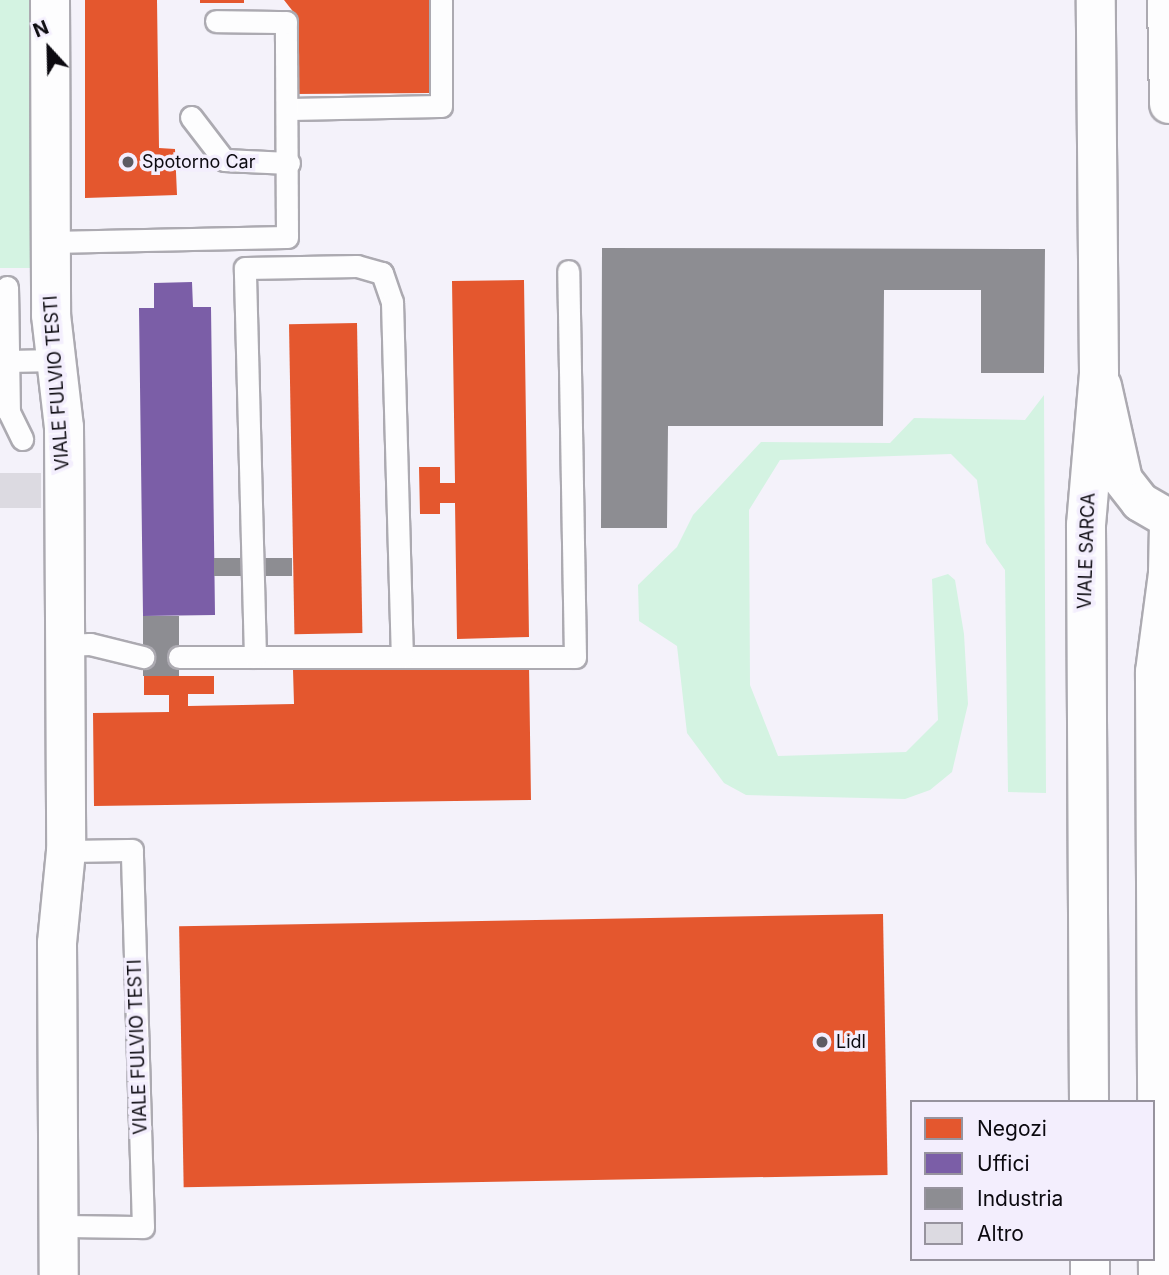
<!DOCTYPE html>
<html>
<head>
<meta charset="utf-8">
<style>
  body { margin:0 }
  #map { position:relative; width:1169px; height:1275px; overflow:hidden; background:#f4f2fa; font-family:Inter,sans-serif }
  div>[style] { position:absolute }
  .green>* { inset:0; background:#d4f3e2; transform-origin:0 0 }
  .shops>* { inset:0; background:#e4572e; transform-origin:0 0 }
  .offices>* { inset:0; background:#7b5ea7 }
  .industry>* { inset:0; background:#8d8d92; transform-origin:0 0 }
  .building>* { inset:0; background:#dcdae1; transform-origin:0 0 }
  .roads { filter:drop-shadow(2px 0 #acaab1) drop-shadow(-2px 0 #acaab1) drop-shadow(0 2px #acaab1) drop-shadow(0 -2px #acaab1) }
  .service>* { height:21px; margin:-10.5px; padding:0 10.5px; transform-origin:10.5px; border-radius:10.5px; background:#fdfdfe }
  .minor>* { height:38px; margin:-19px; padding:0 19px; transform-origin:19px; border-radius:19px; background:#fdfdfe }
  .tertiary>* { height:38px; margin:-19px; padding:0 19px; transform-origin:19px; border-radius:19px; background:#fdfdfe }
  .dots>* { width:19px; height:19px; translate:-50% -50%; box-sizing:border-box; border:4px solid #f3eefd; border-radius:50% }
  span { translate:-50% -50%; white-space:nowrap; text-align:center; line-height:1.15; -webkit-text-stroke:7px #f3eefd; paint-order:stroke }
  .poi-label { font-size:18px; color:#0c0a10 }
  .left { translate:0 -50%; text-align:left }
  .street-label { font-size:18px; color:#0c0a10 }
  .legend { position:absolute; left:910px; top:1100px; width:245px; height:161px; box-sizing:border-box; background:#f3eefd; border:2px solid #97939e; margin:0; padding:9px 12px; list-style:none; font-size:21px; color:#0c0a10 }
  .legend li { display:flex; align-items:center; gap:14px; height:35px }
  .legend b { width:35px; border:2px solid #97939e }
  .north { position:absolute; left:14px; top:14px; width:70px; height:70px; -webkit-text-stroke:5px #f3eefd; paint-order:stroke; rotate:338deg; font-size:19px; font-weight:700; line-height:28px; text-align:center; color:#0c0a10 }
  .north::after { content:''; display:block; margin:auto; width:24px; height:32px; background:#0c0a10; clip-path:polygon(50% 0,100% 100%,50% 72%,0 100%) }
</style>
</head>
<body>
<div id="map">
  <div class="green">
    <i style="left:0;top:0;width:33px;height:268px"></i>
    <i style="clip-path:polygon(1044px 395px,1046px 793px,1008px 792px,1005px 570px,986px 543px,977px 480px,951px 454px,780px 460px,749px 510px,750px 685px,778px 756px,906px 752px,938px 720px,932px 579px,948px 574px,955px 580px,964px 634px,968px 704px,952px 772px,930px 790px,905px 799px,746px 795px,724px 783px,687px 733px,677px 646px,639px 621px,638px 585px,677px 547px,693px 515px,761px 442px,890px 443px,914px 418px,1025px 420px)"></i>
  </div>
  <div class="shops">
    <i style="clip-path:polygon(85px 0,157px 0,159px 148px,175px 149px,177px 195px,85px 198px)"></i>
    <i style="left:200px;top:0;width:44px;height:3px"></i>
    <i style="clip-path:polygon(284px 0,430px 0,430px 93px,295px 94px,295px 14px)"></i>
    <i style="clip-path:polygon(524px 280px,529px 637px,457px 639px,455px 503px,440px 503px,440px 514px,420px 514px,419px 467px,440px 467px,440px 483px,455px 483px,452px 281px)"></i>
    <i style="left:357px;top:323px;width:310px;height:68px;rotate:89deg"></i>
    <i style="clip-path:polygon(529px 666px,531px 800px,94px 806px,93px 713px,169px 712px,169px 695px,144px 695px,144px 676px,214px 676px,214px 694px,188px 694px,188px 706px,294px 704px,293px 670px)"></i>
    <i style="left:883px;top:914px;width:261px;height:704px;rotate:89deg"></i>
  </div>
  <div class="offices">
    <i style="clip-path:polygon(192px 282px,193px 307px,211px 307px,215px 615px,143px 616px,139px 308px,154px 308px,154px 283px)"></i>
  </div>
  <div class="industry">
    <i style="clip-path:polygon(602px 248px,1045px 249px,1044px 373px,981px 373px,981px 290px,884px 290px,883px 426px,668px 426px,667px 528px,601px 528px)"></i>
    <i style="left:292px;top:558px;width:18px;height:78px;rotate:90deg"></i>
    <i style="left:143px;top:616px;width:36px;height:60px"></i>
  </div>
  <div class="building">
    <i style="left:41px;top:473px;width:35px;height:41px;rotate:90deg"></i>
  </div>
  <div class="roads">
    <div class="service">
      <i style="left:288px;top:109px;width:153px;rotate:-1.1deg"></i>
      <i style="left:441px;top:106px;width:106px;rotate:-90deg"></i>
      <i style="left:191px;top:117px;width:54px;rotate:52.5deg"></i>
      <i style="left:224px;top:160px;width:65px;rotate:2.6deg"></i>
      <i style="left:50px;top:242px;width:237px;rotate:-1.2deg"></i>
      <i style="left:287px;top:237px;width:215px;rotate:-90.3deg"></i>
      <i style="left:286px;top:22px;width:70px;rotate:-179.2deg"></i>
      <i style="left:7px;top:287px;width:125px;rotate:89.1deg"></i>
      <i style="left:9px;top:412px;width:30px;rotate:64deg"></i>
      <i style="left:8px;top:361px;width:48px;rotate:-1.2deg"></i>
      <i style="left:64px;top:645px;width:26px;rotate:-2deg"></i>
      <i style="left:90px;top:644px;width:55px;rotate:13.8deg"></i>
      <i style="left:179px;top:657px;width:396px"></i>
      <i style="left:575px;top:657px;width:386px;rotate:-91deg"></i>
      <i style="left:255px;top:657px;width:389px;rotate:-91.5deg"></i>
      <i style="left:245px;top:268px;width:112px;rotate:-1deg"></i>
      <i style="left:357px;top:266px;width:26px;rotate:16deg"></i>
      <i style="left:382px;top:273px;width:31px;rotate:71deg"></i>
      <i style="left:392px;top:302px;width:355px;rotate:88.4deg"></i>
      <i style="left:59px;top:1226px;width:84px;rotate:0.7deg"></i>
      <i style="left:143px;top:1227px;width:377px;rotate:-91.7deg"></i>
      <i style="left:132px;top:850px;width:66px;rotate:179.1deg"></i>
    </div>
    <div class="minor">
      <i style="left:50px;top:0;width:315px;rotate:89.8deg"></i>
      <i style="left:51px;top:315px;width:113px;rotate:83.4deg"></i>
      <i style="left:64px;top:427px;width:424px;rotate:89.7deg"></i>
      <i style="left:66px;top:851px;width:92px;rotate:95.6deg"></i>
      <i style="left:57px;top:943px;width:332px;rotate:89.7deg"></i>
      <i style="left:1102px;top:386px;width:96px;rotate:77.4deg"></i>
      <i style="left:1123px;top:480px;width:28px;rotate:52deg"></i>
      <i style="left:1140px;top:502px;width:34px;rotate:30deg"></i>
    </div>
    <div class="tertiary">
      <i style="left:1167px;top:0;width:104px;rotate:88.9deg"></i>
      <i style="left:1089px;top:1102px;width:577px;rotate:-90.3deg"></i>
      <i style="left:1086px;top:525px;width:152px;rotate:-85.1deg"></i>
      <i style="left:1099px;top:374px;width:374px;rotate:-90.5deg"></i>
      <i style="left:1090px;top:1259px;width:16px;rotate:90deg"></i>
      <i style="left:1158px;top:1275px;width:603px;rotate:-90.29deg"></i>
      <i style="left:1155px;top:672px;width:100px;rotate:-82.5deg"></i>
      <i style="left:1168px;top:573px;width:48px;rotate:-88.8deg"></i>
    </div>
  </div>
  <div class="dots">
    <i style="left:128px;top:162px;background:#5d5b62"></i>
    <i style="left:822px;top:1042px;background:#5d5b62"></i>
  </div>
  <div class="poi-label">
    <span class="left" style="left:142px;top:162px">Spotorno Car</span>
    <span class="left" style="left:836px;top:1042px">Lidl</span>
  </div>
  <div class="street-label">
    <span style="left:57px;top:383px;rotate:-94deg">VIALE FULVIO TESTI</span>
    <span style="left:1087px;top:551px;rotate:-88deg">VIALE SARCA</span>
    <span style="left:138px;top:1047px;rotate:-92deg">VIALE FULVIO TESTI</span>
  </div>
  <ul class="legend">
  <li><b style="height:19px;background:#e4572e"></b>Negozi</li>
  <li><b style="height:19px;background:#7b5ea7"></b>Uffici</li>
  <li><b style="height:19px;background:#8d8d92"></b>Industria</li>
  <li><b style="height:19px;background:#dcdae1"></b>Altro</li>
  </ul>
  <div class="north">N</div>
</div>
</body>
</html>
